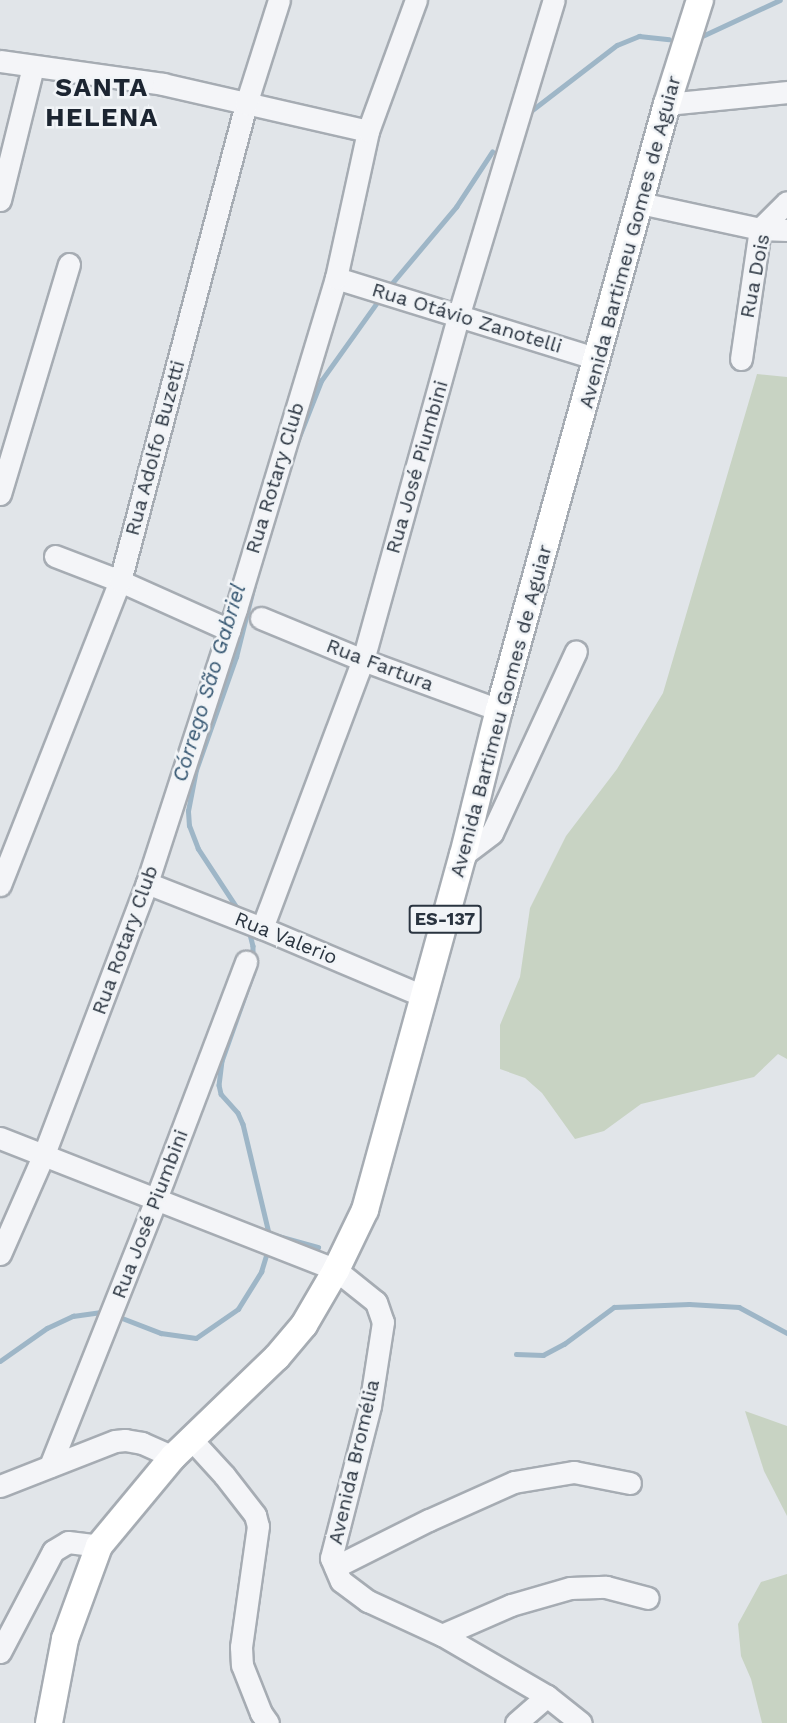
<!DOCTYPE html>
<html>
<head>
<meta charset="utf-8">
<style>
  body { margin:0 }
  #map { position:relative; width:787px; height:1723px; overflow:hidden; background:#e1e5e9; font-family:"Work Sans",sans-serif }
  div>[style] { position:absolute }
  .green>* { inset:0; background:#c8d3c3 }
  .stream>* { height:4.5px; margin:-2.25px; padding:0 2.25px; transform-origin:2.25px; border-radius:2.25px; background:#9eb6c7 }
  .roads { filter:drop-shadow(2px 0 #a6acb3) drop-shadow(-2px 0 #a6acb3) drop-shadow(0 2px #a6acb3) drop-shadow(0 -2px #a6acb3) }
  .minor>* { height:21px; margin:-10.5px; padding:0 10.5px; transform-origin:10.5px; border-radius:10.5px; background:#f4f5f8 }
  .major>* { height:26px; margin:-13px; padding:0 13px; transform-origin:13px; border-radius:13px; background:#fff }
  span { translate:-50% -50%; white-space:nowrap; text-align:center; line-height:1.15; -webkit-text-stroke:5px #f1f4f7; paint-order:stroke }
  .shield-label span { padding:2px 4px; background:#f1f4f7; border:2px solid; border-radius:4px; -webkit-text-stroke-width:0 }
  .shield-label { font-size:18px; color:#2a3440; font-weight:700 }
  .street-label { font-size:20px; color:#2a3440 }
  .water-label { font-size:21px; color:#365772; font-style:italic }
  .district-label { font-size:26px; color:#1c2531; font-weight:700; letter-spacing:1.5px }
</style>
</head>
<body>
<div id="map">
  <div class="green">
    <i style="clip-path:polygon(757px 374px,787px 377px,787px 1059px,778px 1054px,754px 1077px,641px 1104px,604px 1131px,575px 1139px,542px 1093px,525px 1078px,500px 1069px,500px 1025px,520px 977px,530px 908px,566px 836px,617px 769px,663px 693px)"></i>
    <i style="clip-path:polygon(745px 1411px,787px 1426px,787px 1516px,764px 1471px)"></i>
    <i style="clip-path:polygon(787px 1574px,787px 1723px,762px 1723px,751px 1679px,741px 1656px,738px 1624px,761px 1582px)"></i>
  </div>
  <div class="stream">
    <i style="left:698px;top:38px;width:90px;rotate:-24.9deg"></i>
    <i style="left:527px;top:114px;width:113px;rotate:-37.5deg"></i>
    <i style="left:617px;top:45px;width:24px;rotate:-22deg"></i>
    <i style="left:639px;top:36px;width:30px;rotate:6deg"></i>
    <i style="left:388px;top:288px;width:106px;rotate:-50deg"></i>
    <i style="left:456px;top:207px;width:66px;rotate:-56.8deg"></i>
    <i style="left:297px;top:442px;width:66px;rotate:-68.5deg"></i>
    <i style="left:321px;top:381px;width:103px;rotate:-54.5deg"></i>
    <i style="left:238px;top:910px;width:73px;rotate:-123.3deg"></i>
    <i style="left:198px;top:849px;width:25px;rotate:-111deg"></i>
    <i style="left:189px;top:826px;width:15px;rotate:-94deg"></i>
    <i style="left:188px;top:811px;width:42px;rotate:-79deg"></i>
    <i style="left:196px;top:770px;width:120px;rotate:-70.5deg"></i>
    <i style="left:236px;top:657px;width:74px;rotate:-76deg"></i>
    <i style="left:249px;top:930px;width:16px;rotate:76deg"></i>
    <i style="left:253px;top:946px;width:28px;rotate:90deg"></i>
    <i style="left:253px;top:974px;width:92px;rotate:109.6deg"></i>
    <i style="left:222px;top:1061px;width:24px;rotate:97deg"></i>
    <i style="left:219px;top:1085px;width:9px;rotate:77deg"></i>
    <i style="left:221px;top:1094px;width:25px;rotate:48deg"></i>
    <i style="left:238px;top:1113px;width:12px;rotate:66deg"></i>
    <i style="left:243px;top:1124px;width:116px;rotate:76.6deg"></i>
    <i style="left:271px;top:1234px;width:49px;rotate:15.5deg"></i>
    <i style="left:117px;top:1316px;width:47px;rotate:21.1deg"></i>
    <i style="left:161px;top:1333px;width:35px;rotate:8deg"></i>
    <i style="left:196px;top:1338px;width:51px;rotate:-34.6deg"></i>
    <i style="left:238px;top:1309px;width:44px;rotate:-58.1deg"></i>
    <i style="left:261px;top:1272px;width:24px;rotate:-73deg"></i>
    <i style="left:516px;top:1354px;width:27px;rotate:2deg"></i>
    <i style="left:543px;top:1355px;width:24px;rotate:-28deg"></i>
    <i style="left:564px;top:1344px;width:62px;rotate:-36.5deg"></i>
    <i style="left:614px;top:1307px;width:75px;rotate:-2.3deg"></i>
    <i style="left:689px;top:1304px;width:50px;rotate:3.4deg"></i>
    <i style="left:739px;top:1307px;width:55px;rotate:28.4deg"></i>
    <i style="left:0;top:1361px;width:57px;rotate:-35.1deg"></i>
    <i style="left:47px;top:1328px;width:29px;rotate:-25deg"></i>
    <i style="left:73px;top:1316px;width:30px;rotate:-8deg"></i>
  </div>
  <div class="roads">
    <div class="minor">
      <i style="left:0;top:61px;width:165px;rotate:8deg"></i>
      <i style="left:163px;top:84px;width:210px;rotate:12.9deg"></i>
      <i style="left:667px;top:104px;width:121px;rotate:-5.7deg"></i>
      <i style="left:0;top:200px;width:137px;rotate:-76.1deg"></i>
      <i style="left:640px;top:203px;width:123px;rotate:12.2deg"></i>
      <i style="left:760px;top:229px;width:27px;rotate:2deg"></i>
      <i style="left:336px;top:278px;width:274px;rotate:17.2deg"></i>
      <i style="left:741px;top:359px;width:131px;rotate:-81.7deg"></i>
      <i style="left:760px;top:229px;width:38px;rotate:-45deg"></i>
      <i style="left:0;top:494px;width:240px;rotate:-73.3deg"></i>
      <i style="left:55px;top:556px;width:70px;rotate:21deg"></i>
      <i style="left:120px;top:581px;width:120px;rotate:24.2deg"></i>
      <i style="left:261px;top:618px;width:110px;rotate:22.4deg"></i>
      <i style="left:363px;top:660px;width:145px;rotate:20.2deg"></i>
      <i style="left:463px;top:855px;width:36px;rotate:-37deg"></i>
      <i style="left:492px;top:833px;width:200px;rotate:-65.2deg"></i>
      <i style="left:147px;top:883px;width:123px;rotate:21.4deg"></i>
      <i style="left:262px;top:928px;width:175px;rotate:22.9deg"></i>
      <i style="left:0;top:885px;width:327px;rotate:-68.5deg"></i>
      <i style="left:120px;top:581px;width:493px;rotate:-75.2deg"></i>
      <i style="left:246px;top:104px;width:109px;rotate:-72.4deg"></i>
      <i style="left:262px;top:928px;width:286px;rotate:-69.4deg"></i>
      <i style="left:363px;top:660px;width:356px;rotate:-74.5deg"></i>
      <i style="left:458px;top:317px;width:331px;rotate:-73.2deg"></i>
      <i style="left:0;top:1138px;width:361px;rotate:21.4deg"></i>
      <i style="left:336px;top:1270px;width:51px;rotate:38.7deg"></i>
      <i style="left:376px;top:1302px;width:21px;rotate:71deg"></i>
      <i style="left:383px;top:1322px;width:85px;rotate:98.8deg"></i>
      <i style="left:370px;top:1406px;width:157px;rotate:104.4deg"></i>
      <i style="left:331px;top:1558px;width:25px;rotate:67deg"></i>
      <i style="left:341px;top:1581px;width:34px;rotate:37deg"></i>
      <i style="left:368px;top:1601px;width:81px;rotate:24.7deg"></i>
      <i style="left:442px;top:1635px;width:121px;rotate:30.2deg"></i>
      <i style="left:547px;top:1696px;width:41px;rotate:138.9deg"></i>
      <i style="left:0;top:1254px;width:109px;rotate:-66.3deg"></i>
      <i style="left:44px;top:1154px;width:290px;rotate:-69.2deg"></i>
      <i style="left:147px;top:883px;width:288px;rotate:-72deg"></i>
      <i style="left:236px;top:609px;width:346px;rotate:-73.2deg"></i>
      <i style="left:336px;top:278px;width:150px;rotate:-77.7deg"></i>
      <i style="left:368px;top:131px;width:140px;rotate:-69.9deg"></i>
      <i style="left:191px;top:1439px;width:49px;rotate:47.5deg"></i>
      <i style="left:224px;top:1475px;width:51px;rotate:52.2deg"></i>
      <i style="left:255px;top:1515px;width:11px;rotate:75deg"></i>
      <i style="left:258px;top:1526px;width:122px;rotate:98deg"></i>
      <i style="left:241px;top:1647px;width:18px;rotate:87deg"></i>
      <i style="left:242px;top:1665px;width:52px;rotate:68.4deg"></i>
      <i style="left:261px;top:1713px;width:12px;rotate:55deg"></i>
      <i style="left:50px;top:1466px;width:287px;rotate:-68.3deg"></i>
      <i style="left:156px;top:1199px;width:254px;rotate:-69.2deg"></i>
      <i style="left:0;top:1486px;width:123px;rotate:-21.4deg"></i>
      <i style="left:115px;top:1441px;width:10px;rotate:-6deg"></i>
      <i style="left:125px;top:1440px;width:17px;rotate:10deg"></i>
      <i style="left:142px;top:1443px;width:34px;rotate:24deg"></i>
      <i style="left:335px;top:1567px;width:105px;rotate:-26.6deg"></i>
      <i style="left:429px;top:1520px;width:93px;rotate:-24.1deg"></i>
      <i style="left:514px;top:1482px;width:61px;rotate:-9.5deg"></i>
      <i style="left:574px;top:1472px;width:57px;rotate:11.1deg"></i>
      <i style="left:442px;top:1635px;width:75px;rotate:-23.5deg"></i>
      <i style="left:511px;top:1605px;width:61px;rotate:-16.1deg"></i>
      <i style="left:570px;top:1588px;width:36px;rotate:-2deg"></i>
      <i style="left:606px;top:1587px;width:43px;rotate:14.7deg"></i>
      <i style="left:0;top:1652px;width:114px;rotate:-62.3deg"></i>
      <i style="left:53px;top:1551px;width:17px;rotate:-31deg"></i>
      <i style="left:68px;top:1542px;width:31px;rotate:7deg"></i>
      <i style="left:547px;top:1696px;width:43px;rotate:38.5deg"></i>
    </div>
    <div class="major">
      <i style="left:49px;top:1723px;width:86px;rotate:-79.2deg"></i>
      <i style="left:65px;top:1639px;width:99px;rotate:-69.9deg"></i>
      <i style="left:99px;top:1546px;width:116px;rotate:-50.3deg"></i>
      <i style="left:173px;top:1457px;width:144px;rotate:-43.9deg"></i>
      <i style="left:277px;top:1357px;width:42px;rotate:-49.8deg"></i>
      <i style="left:304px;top:1325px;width:64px;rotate:-59.8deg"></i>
      <i style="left:336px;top:1270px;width:67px;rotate:-64.2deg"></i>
      <i style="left:365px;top:1210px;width:368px;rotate:-74.6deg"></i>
      <i style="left:463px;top:855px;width:149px;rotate:-76.1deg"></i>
      <i style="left:499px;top:710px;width:629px;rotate:-74.51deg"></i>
      <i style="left:667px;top:104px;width:109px;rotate:-72.4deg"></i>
    </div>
  </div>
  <div class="shield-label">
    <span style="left:445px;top:919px">ES-137</span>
  </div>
  <div class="street-label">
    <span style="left:630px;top:242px;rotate:-75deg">Avenida Bartimeu Gomes de Aguiar</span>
    <span style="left:755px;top:276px;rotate:-79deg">Rua Dois</span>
    <span style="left:467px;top:318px;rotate:17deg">Rua Otávio Zanotelli</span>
    <span style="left:155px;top:448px;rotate:-75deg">Rua Adolfo Buzetti</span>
    <span style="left:417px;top:467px;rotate:-74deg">Rua José Piumbini</span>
    <span style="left:275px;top:478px;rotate:-73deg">Rua Rotary Club</span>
    <span style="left:380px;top:665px;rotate:21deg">Rua Fartura</span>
    <span style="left:501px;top:711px;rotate:-75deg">Avenida Bartimeu Gomes de Aguiar</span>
    <span style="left:286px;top:938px;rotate:22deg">Rua Valerio</span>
    <span style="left:125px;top:940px;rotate:-70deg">Rua Rotary Club</span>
    <span style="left:150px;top:1214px;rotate:-69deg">Rua José Piumbini</span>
    <span style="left:354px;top:1462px;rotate:-77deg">Avenida Bromélia</span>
  </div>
  <div class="water-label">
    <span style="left:209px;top:683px;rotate:-73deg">Córrego São Gabriel</span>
  </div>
  <div class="district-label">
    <span style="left:102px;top:103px">SANTA<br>HELENA</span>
  </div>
</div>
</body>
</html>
